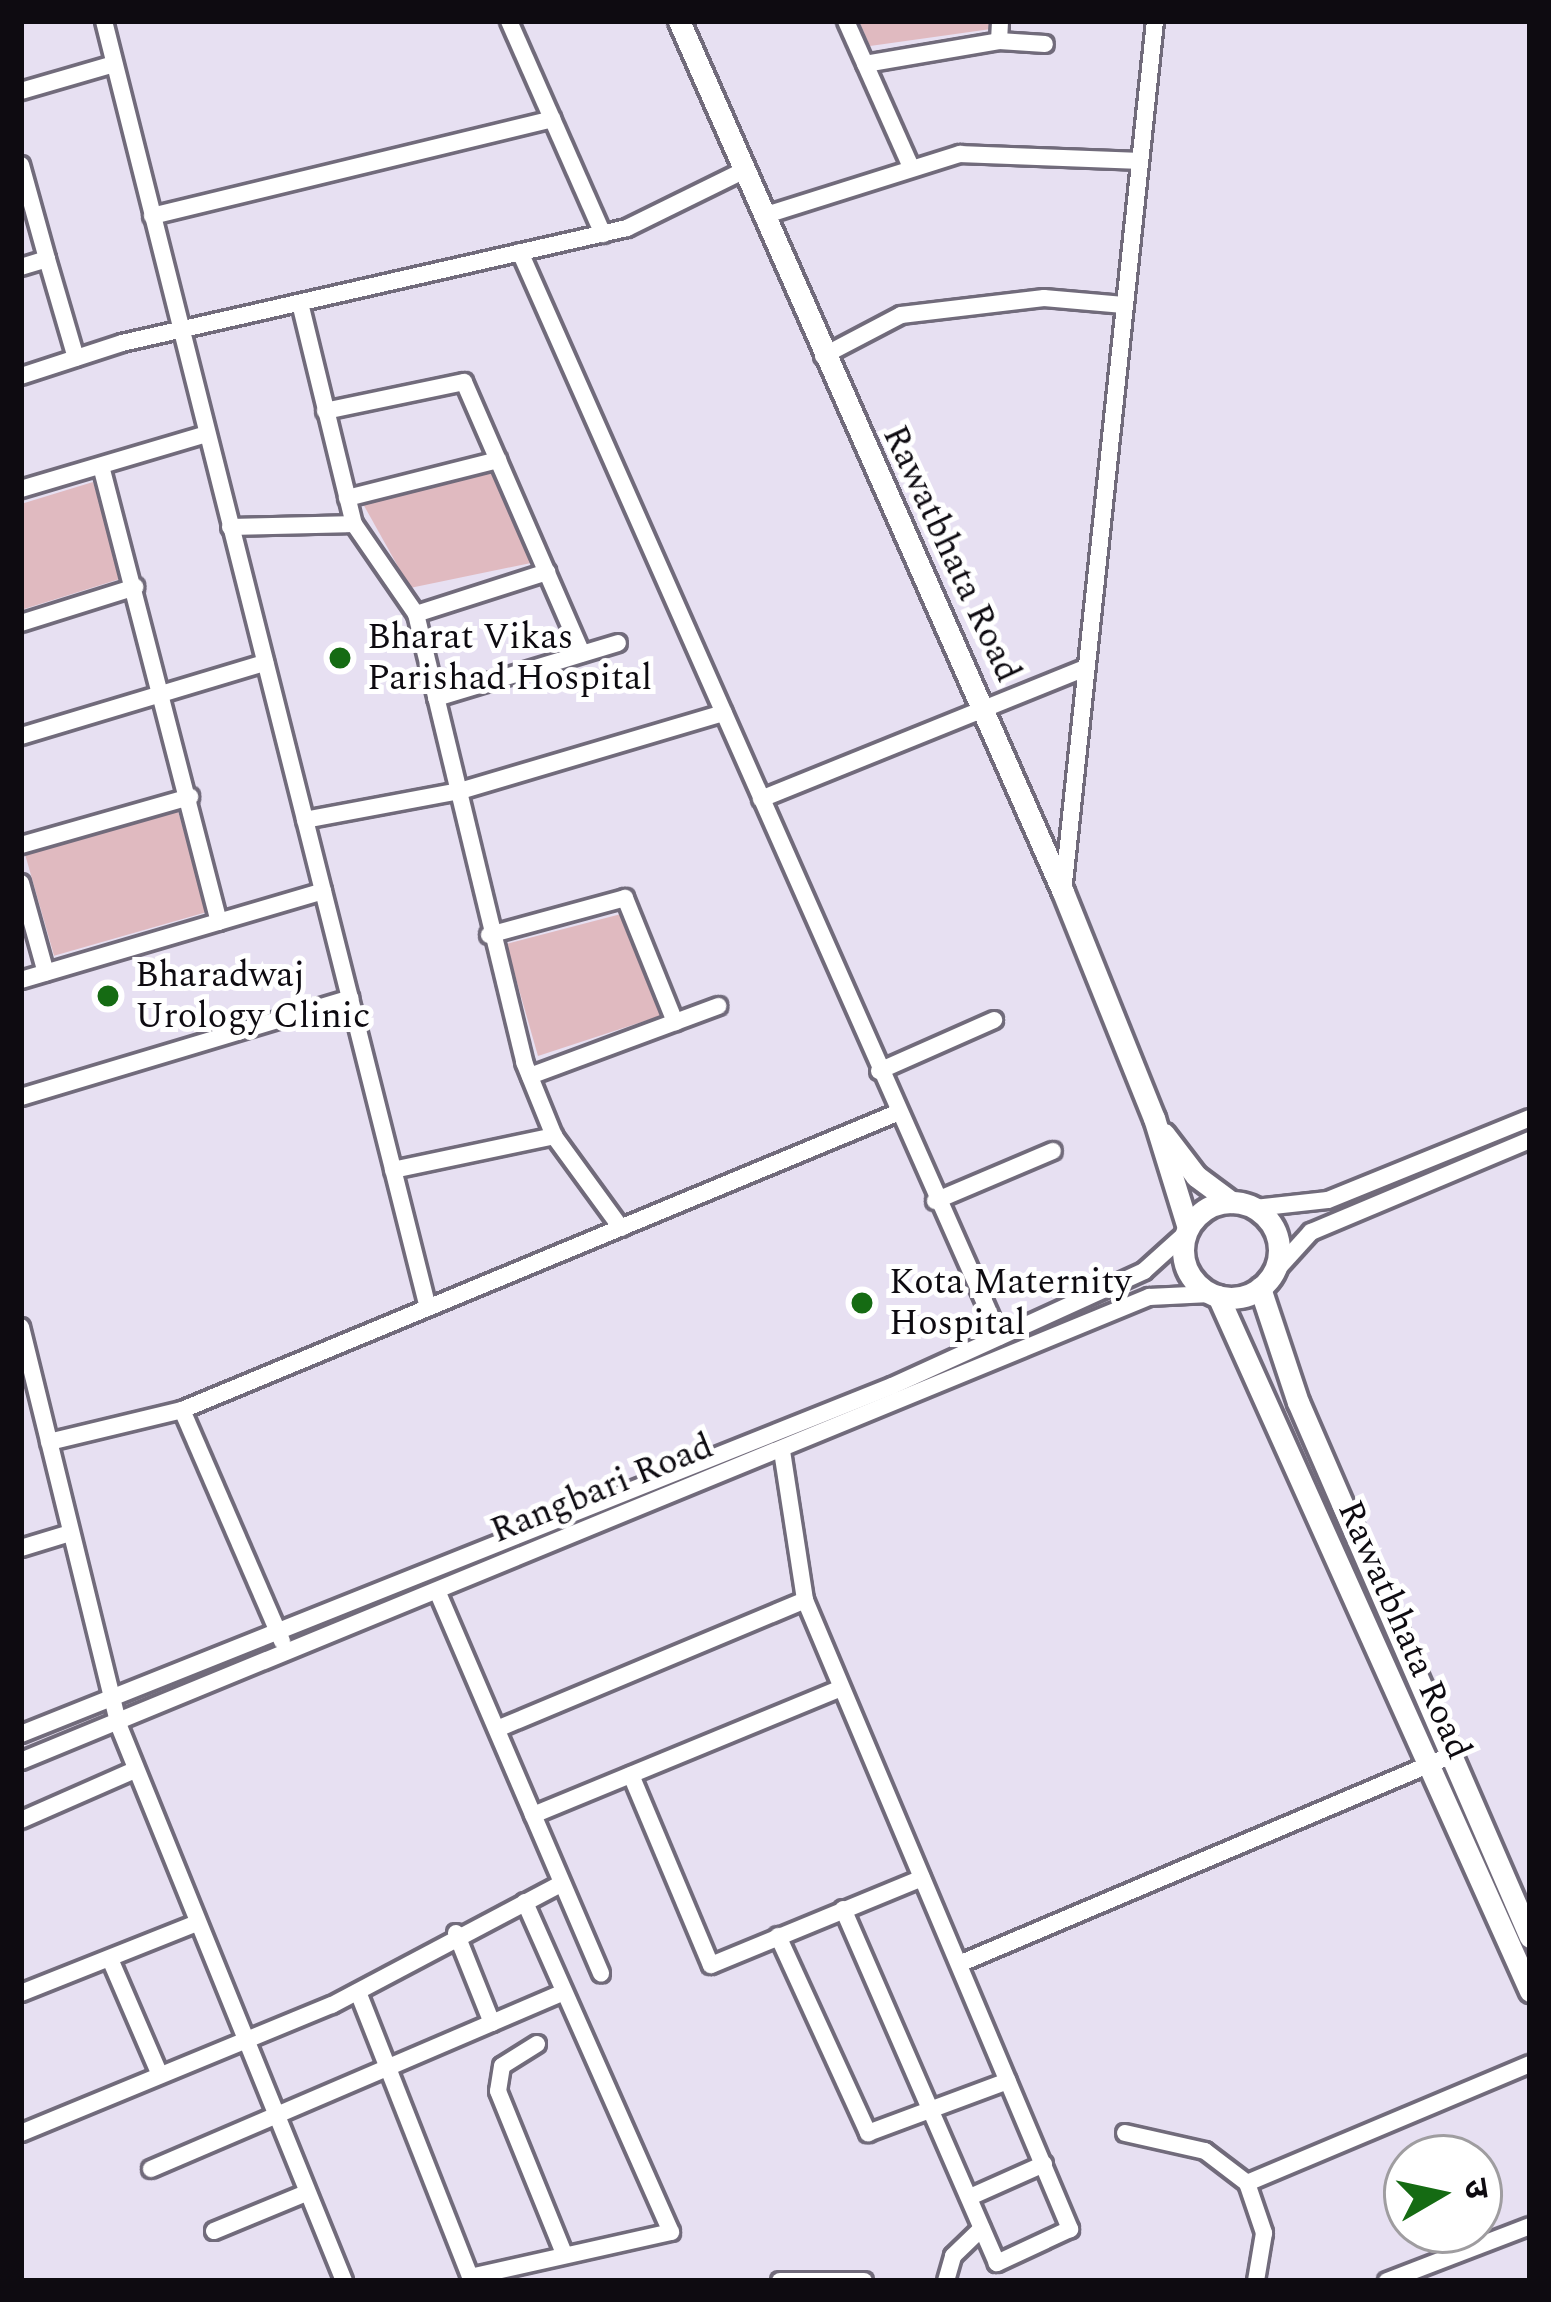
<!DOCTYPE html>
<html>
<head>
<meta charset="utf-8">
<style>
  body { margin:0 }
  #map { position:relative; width:1551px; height:2302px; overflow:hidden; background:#e7e0f2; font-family:Spectral,"Noto Sans Devanagari",serif }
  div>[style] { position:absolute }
  .green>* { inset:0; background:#e0bac0; transform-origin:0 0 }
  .roads { filter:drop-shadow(3px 0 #716b7b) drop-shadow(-3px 0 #716b7b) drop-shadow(0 3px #716b7b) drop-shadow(0 -3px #716b7b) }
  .minor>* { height:16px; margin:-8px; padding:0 8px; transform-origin:8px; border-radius:8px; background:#fff }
  .major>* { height:21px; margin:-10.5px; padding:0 10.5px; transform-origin:10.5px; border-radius:10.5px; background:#fff }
  .major>.ring { margin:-10.5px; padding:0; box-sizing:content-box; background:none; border:21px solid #fff; border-radius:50% }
  .dots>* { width:33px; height:33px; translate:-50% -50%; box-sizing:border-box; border:6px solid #fff; border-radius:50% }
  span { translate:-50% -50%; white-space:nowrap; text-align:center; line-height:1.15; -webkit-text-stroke:10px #fff; paint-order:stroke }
  .street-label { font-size:36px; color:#0e0b11 }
  .poi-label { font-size:36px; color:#0e0b11 }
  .left { translate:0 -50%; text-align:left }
  .frame { position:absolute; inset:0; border:24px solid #0e0b11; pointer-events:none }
  .north { position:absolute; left:1383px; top:2134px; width:120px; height:120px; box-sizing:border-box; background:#fff; border:3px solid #9f9da0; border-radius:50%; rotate:81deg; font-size:33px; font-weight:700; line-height:48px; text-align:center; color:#0e0b11 }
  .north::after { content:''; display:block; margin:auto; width:42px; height:54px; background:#156b13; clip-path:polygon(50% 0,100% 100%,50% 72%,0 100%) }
</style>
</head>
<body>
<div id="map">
  <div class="green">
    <i style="clip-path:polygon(859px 21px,993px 21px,991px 29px,870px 46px)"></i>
    <i style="clip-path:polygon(493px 472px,536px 562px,410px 588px,362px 502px)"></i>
    <i style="clip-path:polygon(93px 482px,123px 578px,21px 610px,21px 504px)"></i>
    <i style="left:178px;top:811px;width:105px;height:159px;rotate:74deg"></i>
    <i style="clip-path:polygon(621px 914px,663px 1015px,538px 1056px,506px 944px)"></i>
  </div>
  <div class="roads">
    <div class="minor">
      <i style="left:104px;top:21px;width:1327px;rotate:75.87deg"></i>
      <i style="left:509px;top:21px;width:233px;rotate:66.2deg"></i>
      <i style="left:846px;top:21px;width:160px;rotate:66deg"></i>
      <i style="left:999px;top:41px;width:20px;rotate:-87deg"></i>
      <i style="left:865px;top:64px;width:136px;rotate:-9.7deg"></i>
      <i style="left:999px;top:41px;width:46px;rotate:3.7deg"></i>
      <i style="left:21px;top:91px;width:97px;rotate:-16.2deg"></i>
      <i style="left:21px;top:165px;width:98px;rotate:74.5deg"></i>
      <i style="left:47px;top:259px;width:27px;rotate:163deg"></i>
      <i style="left:152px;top:216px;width:412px;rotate:-13.6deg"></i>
      <i style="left:763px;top:216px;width:207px;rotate:-17.5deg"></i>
      <i style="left:960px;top:154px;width:180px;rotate:2.2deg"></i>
      <i style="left:520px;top:252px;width:1186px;rotate:66.14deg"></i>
      <i style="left:47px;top:259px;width:103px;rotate:73.7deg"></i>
      <i style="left:300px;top:303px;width:228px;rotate:76.3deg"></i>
      <i style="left:354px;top:524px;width:109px;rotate:55.4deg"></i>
      <i style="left:416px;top:614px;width:461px;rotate:76.4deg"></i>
      <i style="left:524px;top:1062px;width:80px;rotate:67.9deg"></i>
      <i style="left:554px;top:1136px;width:114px;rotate:53.9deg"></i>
      <i style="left:823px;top:356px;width:88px;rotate:-27.7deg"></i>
      <i style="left:901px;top:315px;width:144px;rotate:-6.8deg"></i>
      <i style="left:1044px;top:298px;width:80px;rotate:5deg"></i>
      <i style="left:21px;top:376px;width:106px;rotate:-18.1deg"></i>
      <i style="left:122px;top:343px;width:518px;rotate:-12.83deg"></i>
      <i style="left:627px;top:228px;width:129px;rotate:-26.2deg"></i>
      <i style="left:325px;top:411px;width:142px;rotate:-11.8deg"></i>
      <i style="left:464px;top:382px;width:296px;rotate:66.5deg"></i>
      <i style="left:101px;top:466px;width:471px;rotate:75.5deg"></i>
      <i style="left:21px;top:489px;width:194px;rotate:-16.5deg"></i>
      <i style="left:347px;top:498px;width:156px;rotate:-14.1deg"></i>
      <i style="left:230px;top:527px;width:124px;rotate:-1.4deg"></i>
      <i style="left:416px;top:614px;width:138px;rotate:-17.8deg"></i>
      <i style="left:21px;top:623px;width:120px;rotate:-17.5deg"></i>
      <i style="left:436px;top:698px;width:190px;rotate:-16.8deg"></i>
      <i style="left:21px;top:736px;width:255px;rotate:-16.7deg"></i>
      <i style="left:761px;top:799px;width:347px;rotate:-22deg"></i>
      <i style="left:305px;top:820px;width:158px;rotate:-10.6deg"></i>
      <i style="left:460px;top:791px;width:275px;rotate:-16.5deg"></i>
      <i style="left:21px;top:845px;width:176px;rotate:-15.9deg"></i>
      <i style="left:21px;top:883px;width:93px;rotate:74.5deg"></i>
      <i style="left:1063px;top:892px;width:876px;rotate:-83.97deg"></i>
      <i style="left:489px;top:935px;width:141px;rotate:-15.2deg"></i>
      <i style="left:625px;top:898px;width:134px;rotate:68deg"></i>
      <i style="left:21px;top:980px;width:315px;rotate:-16.4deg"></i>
      <i style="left:879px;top:1071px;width:126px;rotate:-23.9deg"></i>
      <i style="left:530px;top:1076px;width:201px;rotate:-20.4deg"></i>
      <i style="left:21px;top:1097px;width:344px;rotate:-16.7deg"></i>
      <i style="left:393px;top:1170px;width:165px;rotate:-11.9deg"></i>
      <i style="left:935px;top:1201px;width:128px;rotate:-23deg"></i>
      <i style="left:1255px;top:1208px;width:73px;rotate:-6.3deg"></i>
      <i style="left:1328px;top:1200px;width:218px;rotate:-22.1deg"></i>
      <i style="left:1272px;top:1275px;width:58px;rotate:-47.8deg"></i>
      <i style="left:1311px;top:1232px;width:238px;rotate:-22.8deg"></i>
      <i style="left:21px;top:1327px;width:411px;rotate:76.2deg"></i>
      <i style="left:119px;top:1726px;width:599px;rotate:67.93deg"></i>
      <i style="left:182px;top:1410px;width:252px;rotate:66.6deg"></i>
      <i style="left:49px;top:1442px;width:137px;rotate:-13.5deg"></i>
      <i style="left:182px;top:1410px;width:774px;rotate:-22.56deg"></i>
      <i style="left:782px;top:1451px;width:151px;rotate:81.2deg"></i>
      <i style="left:805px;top:1600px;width:683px;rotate:67.15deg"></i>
      <i style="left:1070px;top:2229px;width:81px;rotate:155deg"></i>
      <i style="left:997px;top:2263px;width:386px;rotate:-113.5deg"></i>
      <i style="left:21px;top:1548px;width:51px;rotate:-17deg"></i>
      <i style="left:438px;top:1593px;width:414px;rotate:66.8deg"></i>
      <i style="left:497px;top:1729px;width:334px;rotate:-22.7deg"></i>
      <i style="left:21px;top:1734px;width:938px;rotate:-21.78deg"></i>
      <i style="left:892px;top:1386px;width:277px;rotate:-24.5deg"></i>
      <i style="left:1144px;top:1271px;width:55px;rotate:-42.1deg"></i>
      <i style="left:21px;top:1761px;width:1220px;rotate:-22.36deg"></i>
      <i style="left:1149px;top:1297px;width:61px;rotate:-2.8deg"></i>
      <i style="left:631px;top:1775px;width:206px;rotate:67.2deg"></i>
      <i style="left:711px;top:1965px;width:228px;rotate:-22.4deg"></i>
      <i style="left:533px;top:1815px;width:333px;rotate:-22.4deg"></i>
      <i style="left:21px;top:1820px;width:124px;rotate:-23.7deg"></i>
      <i style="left:456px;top:1933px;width:97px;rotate:68.2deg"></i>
      <i style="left:778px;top:1936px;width:217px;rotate:65.4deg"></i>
      <i style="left:868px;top:2133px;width:149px;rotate:-20.4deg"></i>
      <i style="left:110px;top:1959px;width:124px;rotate:66.7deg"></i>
      <i style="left:959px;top:1964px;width:538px;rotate:-22.99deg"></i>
      <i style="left:358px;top:1992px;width:306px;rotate:68.5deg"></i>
      <i style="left:470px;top:2277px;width:206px;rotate:-12.6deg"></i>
      <i style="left:671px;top:2232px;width:361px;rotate:-113.9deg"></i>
      <i style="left:21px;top:1993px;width:189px;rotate:-21.7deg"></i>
      <i style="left:537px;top:2044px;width:41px;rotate:147.8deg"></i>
      <i style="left:502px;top:2066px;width:25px;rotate:99deg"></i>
      <i style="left:498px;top:2091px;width:173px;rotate:67.9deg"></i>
      <i style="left:21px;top:2133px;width:336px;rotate:-22.4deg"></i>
      <i style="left:332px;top:2005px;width:260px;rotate:-27.9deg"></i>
      <i style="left:1125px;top:2133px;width:82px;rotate:12.7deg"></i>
      <i style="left:1205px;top:2151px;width:53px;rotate:37.3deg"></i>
      <i style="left:1247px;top:2183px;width:53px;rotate:71.2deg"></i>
      <i style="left:1264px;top:2233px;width:49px;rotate:99.5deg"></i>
      <i style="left:151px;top:2169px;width:448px;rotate:-23.2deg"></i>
      <i style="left:1247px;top:2183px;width:307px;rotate:-22.8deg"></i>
      <i style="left:970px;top:2197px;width:81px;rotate:-24deg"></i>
      <i style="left:214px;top:2231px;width:100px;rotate:-22.4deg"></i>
      <i style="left:780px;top:2281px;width:84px"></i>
      <i style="left:946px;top:2281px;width:26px;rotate:-74deg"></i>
      <i style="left:953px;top:2256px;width:40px;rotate:-44deg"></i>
      <i style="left:1387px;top:2281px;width:153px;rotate:-21deg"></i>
    </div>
    <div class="major">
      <i style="left:679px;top:21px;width:952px;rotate:66.21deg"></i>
      <i style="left:1063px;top:892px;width:244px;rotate:68.1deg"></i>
      <i style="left:1154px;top:1118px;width:115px;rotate:72.8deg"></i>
      <i style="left:1164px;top:1134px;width:53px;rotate:52.7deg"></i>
      <i style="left:1196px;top:1176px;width:44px;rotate:36.6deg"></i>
      <i class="ring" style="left:1183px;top:1202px;width:75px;height:75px"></i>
      <i style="left:1260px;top:1288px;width:120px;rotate:71.6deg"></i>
      <i style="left:1298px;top:1402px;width:583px;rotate:66.56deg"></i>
      <i style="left:1218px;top:1296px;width:762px;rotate:65.82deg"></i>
    </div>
  </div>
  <div class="dots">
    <i style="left:340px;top:658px;background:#156b13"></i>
    <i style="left:108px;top:996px;background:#156b13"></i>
    <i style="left:862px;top:1303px;background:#156b13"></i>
  </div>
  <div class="street-label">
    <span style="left:951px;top:554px;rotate:65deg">Rawatbhata Road</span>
    <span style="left:602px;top:1489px;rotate:-22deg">Rangbari Road</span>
    <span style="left:1404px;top:1630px;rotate:66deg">Rawatbhata Road</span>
  </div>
  <div class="poi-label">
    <span class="left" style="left:367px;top:658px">Bharat Vikas<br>Parishad Hospital</span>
    <span class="left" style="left:135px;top:996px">Bharadwaj<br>Urology Clinic</span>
    <span class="left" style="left:889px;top:1303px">Kota Maternity<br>Hospital</span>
  </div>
  <div class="frame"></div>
  <div class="north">उ</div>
</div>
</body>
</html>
